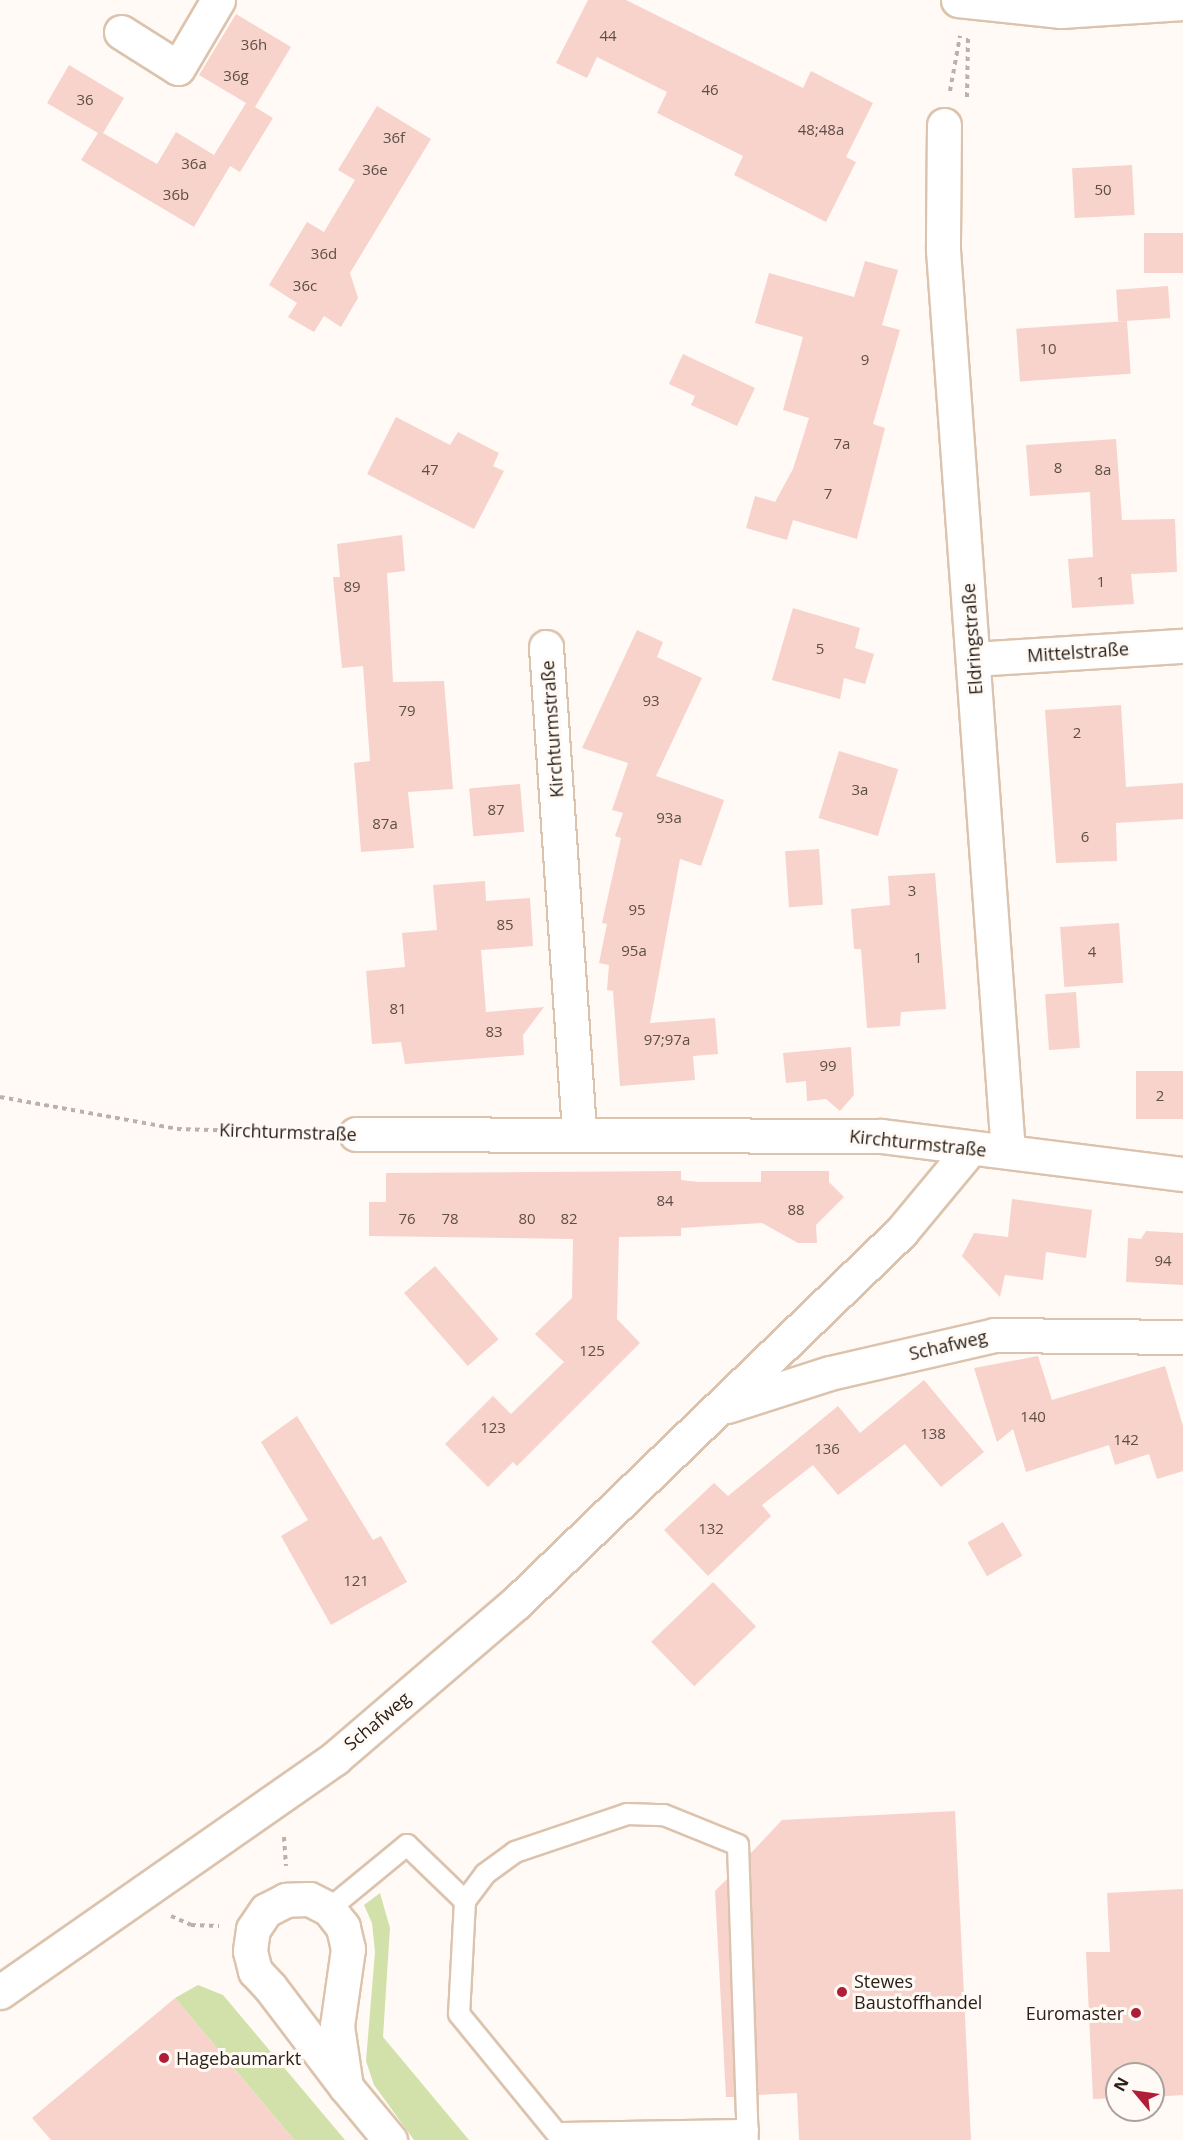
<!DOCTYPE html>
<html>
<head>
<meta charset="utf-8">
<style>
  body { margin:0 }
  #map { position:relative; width:1183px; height:2140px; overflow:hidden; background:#fffaf5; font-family:"Open Sans",sans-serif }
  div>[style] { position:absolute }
  .green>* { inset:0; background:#d2e1a9 }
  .building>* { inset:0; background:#f7d3cc; transform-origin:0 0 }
  .path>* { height:4px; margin-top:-2px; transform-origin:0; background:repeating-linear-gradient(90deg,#b9b2ac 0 4.5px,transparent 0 9px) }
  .roads { filter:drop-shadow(2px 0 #dcc3ad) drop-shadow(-2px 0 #dcc3ad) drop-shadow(0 2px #dcc3ad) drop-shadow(0 -2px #dcc3ad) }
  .lane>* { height:20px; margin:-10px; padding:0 10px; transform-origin:10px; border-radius:10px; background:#fff }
  .street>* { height:33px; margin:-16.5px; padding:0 16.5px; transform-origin:16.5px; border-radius:16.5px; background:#fff }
  .dots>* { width:16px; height:16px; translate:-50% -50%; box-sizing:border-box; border:3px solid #fffaf5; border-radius:50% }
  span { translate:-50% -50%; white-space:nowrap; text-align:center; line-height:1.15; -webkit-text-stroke:6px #fffaf5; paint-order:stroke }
  .number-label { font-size:15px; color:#5e4e46 }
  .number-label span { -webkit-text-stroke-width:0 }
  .street-label { font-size:18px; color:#2b2119 }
  .poi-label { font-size:18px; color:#2b2119 }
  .left { translate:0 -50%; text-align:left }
  .right { translate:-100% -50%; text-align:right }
  .north { position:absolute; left:1105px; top:2062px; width:60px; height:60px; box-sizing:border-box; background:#fffaf5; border:2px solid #aaa39d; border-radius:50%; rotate:299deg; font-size:16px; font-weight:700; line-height:24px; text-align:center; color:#2b2119 }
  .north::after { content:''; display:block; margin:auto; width:21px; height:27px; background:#b01d36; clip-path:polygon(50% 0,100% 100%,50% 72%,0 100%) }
</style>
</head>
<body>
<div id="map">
  <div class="green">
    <i style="clip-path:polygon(380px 1893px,390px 1928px,383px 2037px,469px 2140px,414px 2140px,374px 2085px,366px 2061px,375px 1952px,372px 1923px,364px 1905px)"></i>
    <i style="clip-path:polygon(198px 1985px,223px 1995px,345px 2140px,294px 2140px,175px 1998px)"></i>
  </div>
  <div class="building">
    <i style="clip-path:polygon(588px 0,626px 0,803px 88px,811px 71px,873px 103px,846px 157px,856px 162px,826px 222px,734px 175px,743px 156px,657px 113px,667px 92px,597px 57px,587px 78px,556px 63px)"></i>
    <i style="clip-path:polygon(236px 14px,291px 47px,255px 107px,273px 118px,240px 172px,230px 166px,194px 227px,81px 160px,98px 133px,47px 103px,69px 65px,124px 98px,103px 133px,157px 164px,176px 132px,214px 155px,246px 103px,199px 75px)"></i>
    <i style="clip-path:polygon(377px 106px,431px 139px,350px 273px,358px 298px,341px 327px,324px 316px,314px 332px,288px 317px,297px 303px,269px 285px,307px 222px,324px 232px,355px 180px,338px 170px)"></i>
    <i style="left:1132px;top:165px;width:50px;height:60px;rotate:87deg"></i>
    <i style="left:1183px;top:233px;width:40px;height:39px;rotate:90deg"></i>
    <i style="clip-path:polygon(865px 261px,898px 270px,882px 325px,900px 330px,873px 424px,885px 428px,857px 539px,793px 520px,787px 540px,746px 528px,755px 496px,775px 502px,793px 469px,809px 418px,783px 410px,803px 337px,755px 323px,769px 273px,854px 297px)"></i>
    <i style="left:1168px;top:286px;width:32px;height:52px;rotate:86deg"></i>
    <i style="left:1127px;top:321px;width:53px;height:111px;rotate:86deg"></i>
    <i style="clip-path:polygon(683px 354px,755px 388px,737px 426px,691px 405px,695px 396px,669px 384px)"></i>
    <i style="clip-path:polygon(396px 417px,450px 445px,458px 432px,499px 453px,493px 466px,504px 471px,474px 529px,367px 474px)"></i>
    <i style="clip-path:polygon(1116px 439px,1122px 520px,1175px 519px,1177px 572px,1131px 574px,1134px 604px,1072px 608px,1068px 559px,1093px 557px,1090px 492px,1030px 496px,1026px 445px)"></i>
    <i style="clip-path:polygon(402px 535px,405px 571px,387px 573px,393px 682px,444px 681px,453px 789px,408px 792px,414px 848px,361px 852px,354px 763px,370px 761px,363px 666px,342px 668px,333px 577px,340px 577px,337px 544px)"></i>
    <i style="clip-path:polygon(793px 608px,860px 628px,855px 648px,874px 654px,865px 684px,844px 678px,840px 699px,772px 680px)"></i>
    <i style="clip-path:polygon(637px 630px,663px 642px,657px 657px,702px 678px,656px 776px,724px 800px,701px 866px,680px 859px,650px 1023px,715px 1018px,718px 1054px,693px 1056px,695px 1080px,620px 1086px,613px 991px,607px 990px,609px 965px,599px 963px,607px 924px,602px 923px,621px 838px,615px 836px,623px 813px,612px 810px,628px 763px,582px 748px)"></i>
    <i style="clip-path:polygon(1121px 705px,1126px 787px,1183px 783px,1183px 819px,1116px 823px,1117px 861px,1056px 863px,1045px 710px)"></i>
    <i style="left:839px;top:751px;width:62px;height:70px;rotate:17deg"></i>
    <i style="left:520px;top:784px;width:48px;height:51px;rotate:85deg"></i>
    <i style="left:819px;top:849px;width:56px;height:34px;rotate:86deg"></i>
    <i style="clip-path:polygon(935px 873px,946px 1009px,901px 1012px,900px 1026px,867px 1028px,861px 949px,854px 949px,851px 909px,890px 905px,888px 876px)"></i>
    <i style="clip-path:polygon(485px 881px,486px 901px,530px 898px,533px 946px,481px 950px,486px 1012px,544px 1007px,523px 1035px,524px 1055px,405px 1064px,401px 1042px,372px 1044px,366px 971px,405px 967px,402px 933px,437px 930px,433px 885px)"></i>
    <i style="left:1119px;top:923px;width:60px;height:59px;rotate:86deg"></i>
    <i style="left:1076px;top:992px;width:56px;height:31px;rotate:86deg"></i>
    <i style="clip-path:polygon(851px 1047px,854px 1095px,840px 1111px,826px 1099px,807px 1101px,806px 1081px,786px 1083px,783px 1053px)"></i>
    <i style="left:1183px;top:1071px;width:48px;height:47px;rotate:90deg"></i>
    <i style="clip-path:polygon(681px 1171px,681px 1180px,699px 1182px,761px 1182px,761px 1171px,829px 1171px,829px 1182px,844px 1197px,816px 1225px,817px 1243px,798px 1243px,762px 1223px,681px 1228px,681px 1236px,619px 1237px,617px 1319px,640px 1343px,517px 1466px,513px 1462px,488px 1487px,445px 1444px,493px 1396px,511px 1414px,564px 1362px,535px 1334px,572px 1298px,573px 1239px,369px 1236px,369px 1202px,386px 1202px,386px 1173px)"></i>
    <i style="clip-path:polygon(1012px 1199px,1092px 1210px,1086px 1258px,1046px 1252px,1043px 1280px,1005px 1275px,1000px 1297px,962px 1256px,974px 1233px,1008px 1237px)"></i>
    <i style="clip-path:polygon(1146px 1231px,1183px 1233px,1183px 1285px,1126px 1282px,1128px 1238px,1141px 1239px)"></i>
    <i style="left:435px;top:1266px;width:97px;height:41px;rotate:49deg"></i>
    <i style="clip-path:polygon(1038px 1356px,1052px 1400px,1165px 1366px,1183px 1426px,1183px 1471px,1157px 1479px,1149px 1454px,1115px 1465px,1109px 1445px,1026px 1472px,1013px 1429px,997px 1442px,974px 1368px)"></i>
    <i style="clip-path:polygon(924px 1380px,984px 1452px,941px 1487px,905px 1444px,838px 1495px,813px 1465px,762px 1505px,771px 1516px,708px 1576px,664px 1530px,714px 1483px,728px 1496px,838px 1406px,860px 1433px)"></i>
    <i style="clip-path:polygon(297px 1416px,373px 1540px,381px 1536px,407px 1582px,331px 1625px,281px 1536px,308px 1520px,261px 1442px)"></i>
    <i style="left:1003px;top:1522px;width:39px;height:41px;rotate:60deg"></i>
    <i style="left:713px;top:1582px;width:62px;height:86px;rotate:46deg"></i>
    <i style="clip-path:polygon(955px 1811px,971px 2140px,799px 2140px,797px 2093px,758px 2095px,750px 1854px,782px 1820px)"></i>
    <i style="clip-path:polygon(727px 1879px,735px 2097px,726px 2097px,715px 1891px)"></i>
    <i style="clip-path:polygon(1183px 1889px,1183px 2095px,1153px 2097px,1153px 2074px,1117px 2074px,1117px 2098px,1093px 2099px,1086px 1952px,1110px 1952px,1107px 1893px)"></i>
    <i style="clip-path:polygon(175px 1998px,294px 2140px,51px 2140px,32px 2118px)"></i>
  </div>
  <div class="path">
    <i style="left:950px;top:91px;width:56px;rotate:-79.7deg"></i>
    <i style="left:967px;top:97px;width:59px;rotate:-89deg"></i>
    <i style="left:0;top:1097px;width:180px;rotate:10.2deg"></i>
    <i style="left:177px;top:1129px;width:143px;rotate:1.6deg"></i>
    <i style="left:284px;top:1837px;width:29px;rotate:86deg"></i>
    <i style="left:171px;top:1916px;width:22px;rotate:24deg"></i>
    <i style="left:191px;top:1925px;width:28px;rotate:2deg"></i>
  </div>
  <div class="roads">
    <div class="lane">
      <i style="left:465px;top:1901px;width:34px;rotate:-53deg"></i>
      <i style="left:485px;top:1874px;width:37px;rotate:-36deg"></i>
      <i style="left:515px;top:1852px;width:118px;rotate:-18.7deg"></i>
      <i style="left:627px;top:1814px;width:37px;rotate:2deg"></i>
      <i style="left:664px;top:1815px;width:80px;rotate:22.1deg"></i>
      <i style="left:738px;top:1845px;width:295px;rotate:88.1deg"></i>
      <i style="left:329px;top:1909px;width:101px;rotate:-39.4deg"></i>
      <i style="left:407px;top:1845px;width:81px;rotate:44deg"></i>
      <i style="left:465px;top:1901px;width:113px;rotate:93deg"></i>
      <i style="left:459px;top:2014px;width:163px;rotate:50.7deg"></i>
      <i style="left:557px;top:2133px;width:191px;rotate:-0.9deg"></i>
    </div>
    <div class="street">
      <i style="left:958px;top:0;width:104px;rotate:6.1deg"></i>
      <i style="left:1061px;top:11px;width:122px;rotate:-3.8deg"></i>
      <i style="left:121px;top:32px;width:67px;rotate:32.3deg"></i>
      <i style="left:178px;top:68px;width:79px;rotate:-59.5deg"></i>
      <i style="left:944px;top:125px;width:125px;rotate:90.5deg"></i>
      <i style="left:943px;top:250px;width:904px;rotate:85.88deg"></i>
      <i style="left:546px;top:647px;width:488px;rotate:86.1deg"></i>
      <i style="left:974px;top:659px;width:209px;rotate:-3.6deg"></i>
      <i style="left:356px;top:1134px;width:525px;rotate:0.22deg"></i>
      <i style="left:881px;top:1136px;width:304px;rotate:7.2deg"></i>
      <i style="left:727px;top:1406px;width:108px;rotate:-17.8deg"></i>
      <i style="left:830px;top:1373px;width:168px;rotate:-13deg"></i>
      <i style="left:994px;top:1335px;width:189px;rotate:0.6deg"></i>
      <i style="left:0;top:1992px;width:409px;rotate:-34.9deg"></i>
      <i style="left:335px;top:1758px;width:238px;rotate:-40.6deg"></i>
      <i style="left:516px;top:1603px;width:535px;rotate:-43.94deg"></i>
      <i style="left:901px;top:1232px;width:108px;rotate:-50.3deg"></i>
      <i style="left:346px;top:2087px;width:62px;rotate:-98.4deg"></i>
      <i style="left:337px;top:2026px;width:78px;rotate:-81.9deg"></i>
      <i style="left:348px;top:1949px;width:23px;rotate:-103deg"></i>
      <i style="left:343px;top:1927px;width:23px;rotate:-128deg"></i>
      <i style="left:329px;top:1909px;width:22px;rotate:-153deg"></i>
      <i style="left:309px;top:1899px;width:23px;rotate:178deg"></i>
      <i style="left:286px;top:1900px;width:22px;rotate:153deg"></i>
      <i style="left:266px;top:1910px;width:23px;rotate:124deg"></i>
      <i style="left:253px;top:1929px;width:22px;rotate:98deg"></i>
      <i style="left:250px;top:1951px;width:21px;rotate:76deg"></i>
      <i style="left:255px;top:1971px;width:22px;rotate:47deg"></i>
      <i style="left:270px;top:1987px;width:126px;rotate:52.8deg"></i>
      <i style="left:346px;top:2087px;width:69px;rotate:50.3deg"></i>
    </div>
  </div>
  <div class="dots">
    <i style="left:842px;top:1992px;background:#b01d36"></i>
    <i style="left:1136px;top:2013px;background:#b01d36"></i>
    <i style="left:164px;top:2058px;background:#b01d36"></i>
  </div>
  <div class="number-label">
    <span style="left:608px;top:36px">44</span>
    <span style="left:254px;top:45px">36h</span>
    <span style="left:236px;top:76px">36g</span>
    <span style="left:710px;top:90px">46</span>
    <span style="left:85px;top:100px">36</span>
    <span style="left:821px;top:130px">48;48a</span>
    <span style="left:394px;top:138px">36f</span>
    <span style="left:194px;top:164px">36a</span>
    <span style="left:375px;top:170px">36e</span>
    <span style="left:1103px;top:190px">50</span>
    <span style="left:176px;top:195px">36b</span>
    <span style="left:324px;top:254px">36d</span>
    <span style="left:305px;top:286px">36c</span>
    <span style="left:1048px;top:349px">10</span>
    <span style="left:865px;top:360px">9</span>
    <span style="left:842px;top:444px">7a</span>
    <span style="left:1058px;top:468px">8</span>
    <span style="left:430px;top:470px">47</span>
    <span style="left:1103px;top:470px">8a</span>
    <span style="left:828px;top:494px">7</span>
    <span style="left:1101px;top:582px">1</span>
    <span style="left:352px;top:587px">89</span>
    <span style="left:820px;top:649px">5</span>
    <span style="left:651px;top:701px">93</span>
    <span style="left:407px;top:711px">79</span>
    <span style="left:1077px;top:733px">2</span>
    <span style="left:860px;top:790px">3a</span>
    <span style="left:496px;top:810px">87</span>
    <span style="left:669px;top:818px">93a</span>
    <span style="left:385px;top:824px">87a</span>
    <span style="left:1085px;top:837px">6</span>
    <span style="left:912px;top:891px">3</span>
    <span style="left:637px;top:910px">95</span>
    <span style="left:505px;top:925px">85</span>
    <span style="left:634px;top:951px">95a</span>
    <span style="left:1092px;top:952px">4</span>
    <span style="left:918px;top:958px">1</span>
    <span style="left:398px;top:1009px">81</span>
    <span style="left:494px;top:1032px">83</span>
    <span style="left:667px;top:1040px">97;97a</span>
    <span style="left:828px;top:1066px">99</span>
    <span style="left:1160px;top:1096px">2</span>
    <span style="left:665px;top:1201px">84</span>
    <span style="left:796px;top:1210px">88</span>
    <span style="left:407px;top:1219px">76</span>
    <span style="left:450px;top:1219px">78</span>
    <span style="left:527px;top:1219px">80</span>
    <span style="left:569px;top:1219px">82</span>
    <span style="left:1163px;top:1261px">94</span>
    <span style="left:592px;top:1351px">125</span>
    <span style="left:1033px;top:1417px">140</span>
    <span style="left:493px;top:1428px">123</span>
    <span style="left:933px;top:1434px">138</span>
    <span style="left:1126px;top:1440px">142</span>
    <span style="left:827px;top:1449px">136</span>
    <span style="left:711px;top:1529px">132</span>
    <span style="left:356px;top:1581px">121</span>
  </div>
  <div class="street-label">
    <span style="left:972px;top:639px;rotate:-94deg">Eldringstraße</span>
    <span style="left:1078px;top:652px;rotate:-4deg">Mittelstraße</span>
    <span style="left:552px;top:729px;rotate:-94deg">Kirchturmstraße</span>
    <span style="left:288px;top:1132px;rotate:2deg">Kirchturmstraße</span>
    <span style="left:918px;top:1143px;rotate:6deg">Kirchturmstraße</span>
    <span style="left:948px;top:1345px;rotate:-13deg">Schafweg</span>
    <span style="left:377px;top:1721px;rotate:-40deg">Schafweg</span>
  </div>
  <div class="poi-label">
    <span class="left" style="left:854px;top:1992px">Stewes<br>Baustoffhandel</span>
    <span class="right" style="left:1124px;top:2013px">Euromaster</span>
    <span class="left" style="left:176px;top:2058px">Hagebaumarkt</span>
  </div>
  <div class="north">N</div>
</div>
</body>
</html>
